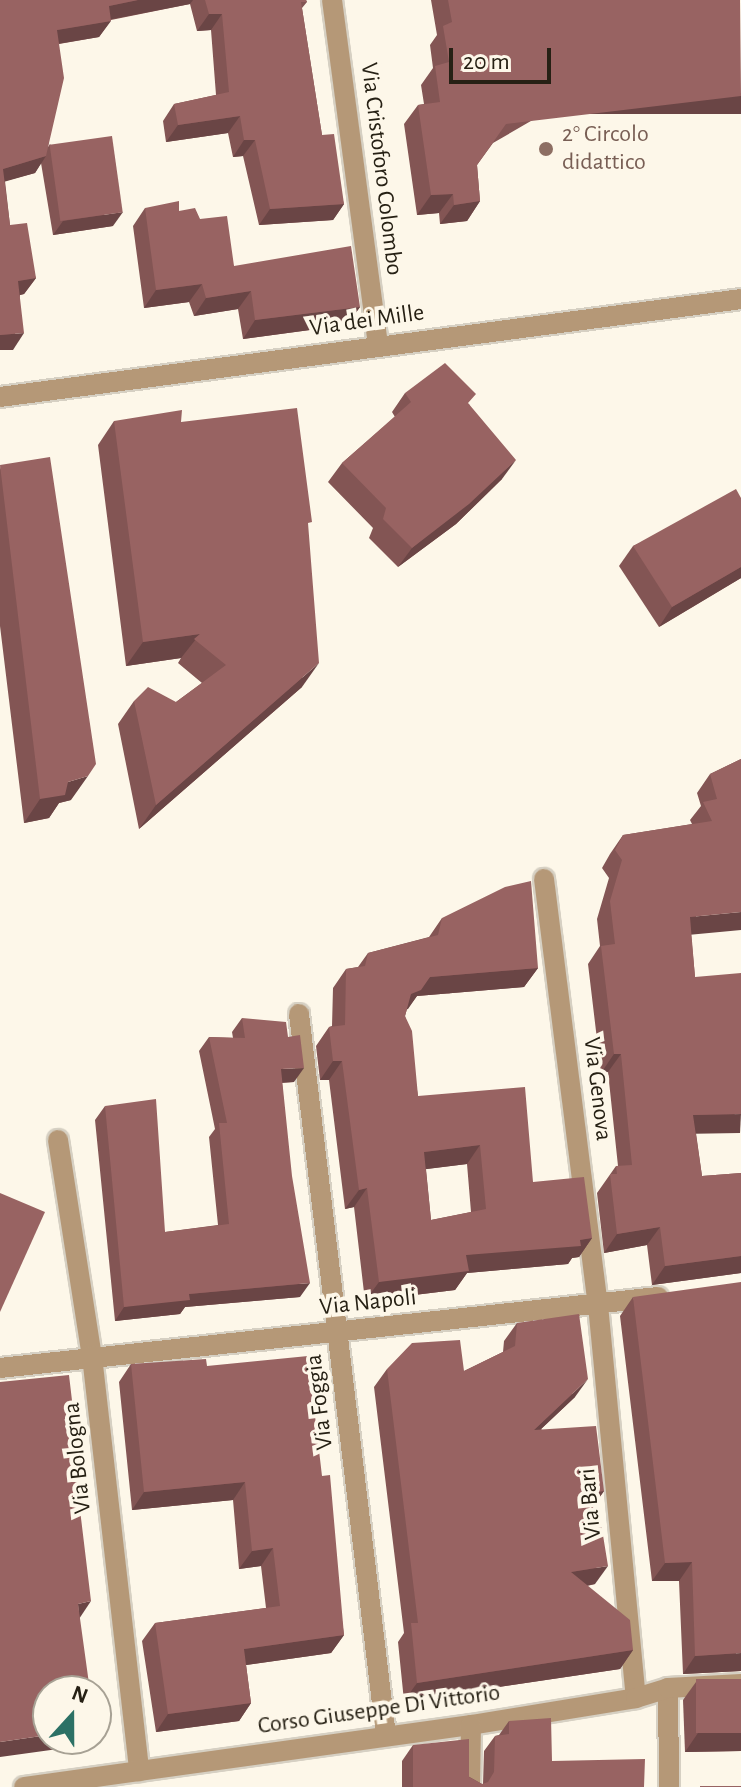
<!DOCTYPE html>
<html>
<head>
<meta charset="utf-8">
<style>
  body { margin:0 }
  #map { position:relative; width:741px; height:1787px; overflow:hidden; background:#fdf7e9; font-family:"Alegreya Sans",sans-serif }
  div>[style] { position:absolute }
  .roads { filter:drop-shadow(2px 0 #d6d0c3) drop-shadow(-2px 0 #d6d0c3) drop-shadow(0 2px #d6d0c3) drop-shadow(0 -2px #d6d0c3) }
  .minor>* { height:20px; margin:-10px; padding:0 10px; transform-origin:10px; border-radius:10px; background:#b59877 }
  .wall>* { inset:0; background:#835554 }
  .shaded-wall>* { inset:0; background:#6a4545; transform-origin:0 0 }
  .building>* { inset:0; background:#986362; transform-origin:0 0 }
  .dots>* { width:22px; height:22px; translate:-50% -50%; box-sizing:border-box; border:4px solid #fdf7e9; border-radius:50% }
  span { translate:-50% -50%; white-space:nowrap; text-align:center; line-height:1.15; -webkit-text-stroke:8px #fdf7e9; paint-order:stroke }
  .education-label { font-size:24px; color:#785e54 }
  .left { translate:0 -50%; text-align:left }
  .street-label { font-size:24px; color:#262014 }
  .north { position:absolute; left:32px; top:1675px; width:80px; height:80px; box-sizing:border-box; background:#fdf7e9; border:2px solid #a7a194; border-radius:50%; rotate:21deg; font-size:22px; font-weight:700; line-height:32px; text-align:center; color:#262014 }
  .north::after { content:''; display:block; margin:auto; width:28px; height:36px; background:#2c7165; clip-path:polygon(50% 0,100% 100%,50% 72%,0 100%) }
  .scale { position:absolute; left:449px; top:48px; width:102px; height:36px; box-sizing:border-box; border:4px solid #262014; border-top:0; padding-left:10px; font-size:24px; line-height:28px; white-space:nowrap; color:#262014; -webkit-text-stroke:6px #fdf7e9; paint-order:stroke }
</style>
</head>
<body>
<div id="map">
  <div class="roads">
    <div class="minor">
      <i style="left:332px;top:0;width:348px;rotate:82.4deg"></i>
      <i style="left:0;top:397px;width:747px;rotate:-7.53deg"></i>
      <i style="left:544px;top:879px;width:429px;rotate:82.8deg"></i>
      <i style="left:598px;top:1305px;width:395px;rotate:84.5deg"></i>
      <i style="left:299px;top:1014px;width:727px;rotate:83.13deg"></i>
      <i style="left:58px;top:1140px;width:219px;rotate:81.1deg"></i>
      <i style="left:92px;top:1356px;width:418px;rotate:83.5deg"></i>
      <i style="left:0;top:1368px;width:662px;rotate:-6.16deg"></i>
      <i style="left:668px;top:1688px;width:99px;rotate:89.4deg"></i>
      <i style="left:24px;top:1787px;width:451px;rotate:-7.9deg"></i>
      <i style="left:471px;top:1725px;width:167px;rotate:-9.3deg"></i>
      <i style="left:636px;top:1698px;width:34px;rotate:-17deg"></i>
      <i style="left:668px;top:1688px;width:73px;rotate:-3.1deg"></i>
      <i style="left:470px;top:1787px;width:62px;rotate:-89.1deg"></i>
    </div>
  </div>
  <div class="wall">
    <i style="clip-path:polygon(0 0,306px 0,307px 2px,302px 8px,322px 135px,344px 204px,333px 220px,259px 225px,243px 156px,233px 157px,228px 133px,166px 142px,163px 121px,174px 104px,216px 95px,211px 30px,197px 31px,190px 4px,111px 20px,99px 37px,59px 44px,48px 147px,50px 144px,113px 226px,53px 235px,41px 163px,35px 173px,5px 181px,10px 225px,36px 278px,24px 294px,20px 295px,13px 350px,0 350px)"></i>
    <i style="clip-path:polygon(431px 0,740px 0,493px 143px,477px 165px,480px 201px,467px 221px,440px 224px,439px 213px,417px 215px,404px 124px,418px 105px,424px 104px,421px 85px,433px 68px,430px 45px,437px 35px)"></i>
    <i style="clip-path:polygon(145px 208px,179px 211px,200px 219px,234px 266px,360px 307px,347px 325px,243px 339px,238px 309px,194px 316px,189px 302px,144px 308px,133px 226px)"></i>
    <i style="clip-path:polygon(405px 393px,469px 404px,502px 479px,456px 524px,398px 567px,369px 538px,373px 528px,328px 482px,342px 463px,395px 417px,392px 412px)"></i>
    <i style="clip-path:polygon(114px 421px,181px 422px,308px 528px,302px 687px,139px 829px,118px 724px,134px 701px,176px 702px,202px 683px,178px 663px,181px 658px,126px 666px,98px 445px)"></i>
    <i style="clip-path:polygon(0 465px,71px 800px,59px 803px,49px 818px,24px 823px,0 626px)"></i>
    <i style="clip-path:polygon(741px 498px,741px 578px,659px 627px,619px 566px,633px 546px)"></i>
    <i style="clip-path:polygon(741px 759px,691px 934px,695px 977px,740px 1133px,696px 1133px,702px 1176px,741px 1173px,741px 1273px,652px 1285px,647px 1245px,604px 1253px,597px 1193px,616px 1166px,618px 1166px,608px 1072px,601px 1073px,588px 964px,600px 946px,597px 919px,609px 878px,602px 868px,610px 854px,623px 835px,692px 824px,690px 820px,701px 806px,697px 793px,710px 774px)"></i>
    <i style="clip-path:polygon(evenodd,442px 918px,538px 968px,524px 987px,417px 996px,407px 1009px,405px 1016px,418px 1096px,533px 1182px,592px 1238px,579px 1257px,572px 1258px,568px 1264px,467px 1273px,455px 1290px,365px 1301px,354px 1207px,345px 1209px,329px 1080px,320px 1080px,316px 1046px,329px 1027px,332px 1026px,333px 988px,346px 969px,358px 967px,368px 953px,429px 937px,442px 918px,467px 1164px,471px 1212px,431px 1220px,426px 1169px,467px 1164px)"></i>
    <i style="clip-path:polygon(242px 1018px,294px 1082px,282px 1083px,300px 1297px,185px 1307px,180px 1314px,115px 1321px,95px 1120px,105px 1106px,165px 1232px,218px 1225px,209px 1137px,215px 1129px,199px 1051px,209px 1037px,233px 1038px,232px 1032px)"></i>
    <i style="clip-path:polygon(633px 1297px,741px 1671px,683px 1674px,679px 1581px,652px 1581px,620px 1316px)"></i>
    <i style="clip-path:polygon(517px 1323px,575px 1397px,541px 1429px,604px 1491px,597px 1501px,595px 1584px,587px 1586px,633px 1650px,620px 1669px,404px 1701px,398px 1642px,404px 1633px,374px 1387px,387px 1369px,464px 1371px,503px 1352px,504px 1341px)"></i>
    <i style="clip-path:polygon(131px 1364px,207px 1366px,322px 1476px,344px 1635px,331px 1653px,246px 1665px,251px 1703px,239px 1721px,156px 1732px,142px 1641px,155px 1623px,266px 1608px,261px 1566px,239px 1569px,233px 1500px,132px 1510px,119px 1382px)"></i>
    <i style="clip-path:polygon(741px 1679px,741px 1751px,685px 1752px,683px 1700px,696px 1682px)"></i>
    <i style="clip-path:polygon(509px 1721px,552px 1761px,644px 1787px,402px 1787px,402px 1761px,413px 1745px,482px 1784px,483px 1784px,484px 1751px,495px 1736px,499px 1735px)"></i>
  </div>
  <div class="shaded-wall">
    <i style="clip-path:polygon(138px 0,193px 0,190px 4px,97px 22px,109px 6px)"></i>
    <i style="clip-path:polygon(209px 14px,222px 14px,211px 30px,197px 31px)"></i>
    <i style="clip-path:polygon(111px 21px,99px 37px,45px 46px,57px 30px)"></i>
    <i style="left:741px;top:96px;width:18px;height:237px;rotate:90deg"></i>
    <i style="clip-path:polygon(240px 116px,228px 133px,166px 142px,178px 125px)"></i>
    <i style="clip-path:polygon(244px 140px,255px 140px,243px 156px,233px 157px)"></i>
    <i style="clip-path:polygon(46px 156px,35px 173px,0 183px,3px 169px)"></i>
    <i style="clip-path:polygon(453px 194px,439px 213px,417px 215px,431px 195px)"></i>
    <i style="clip-path:polygon(480px 201px,467px 221px,440px 224px,454px 205px)"></i>
    <i style="clip-path:polygon(344px 204px,333px 220px,259px 225px,270px 209px)"></i>
    <i style="clip-path:polygon(123px 212px,113px 226px,53px 235px,63px 221px)"></i>
    <i style="clip-path:polygon(36px 278px,24px 294px,7px 298px,18px 281px)"></i>
    <i style="clip-path:polygon(202px 284px,189px 302px,144px 308px,156px 290px)"></i>
    <i style="clip-path:polygon(251px 291px,238px 309px,194px 316px,206px 298px)"></i>
    <i style="clip-path:polygon(360px 307px,347px 325px,243px 339px,255px 320px)"></i>
    <i style="clip-path:polygon(24px 333px,13px 350px,0 350px,0 335px)"></i>
    <i style="clip-path:polygon(516px 460px,502px 479px,456px 524px,398px 567px,412px 548px)"></i>
    <i style="clip-path:polygon(741px 567px,741px 578px,659px 627px,672px 607px)"></i>
    <i style="clip-path:polygon(200px 634px,181px 658px,126px 666px,143px 642px)"></i>
    <i style="clip-path:polygon(319px 663px,302px 687px,139px 829px,156px 805px)"></i>
    <i style="clip-path:polygon(88px 776px,71px 800px,59px 803px,49px 818px,24px 823px,40px 799px,68px 782px)"></i>
    <i style="clip-path:polygon(741px 912px,741px 930px,677px 936px,690px 917px)"></i>
    <i style="clip-path:polygon(538px 968px,524px 987px,417px 996px,408px 1009px,398px 1012px,411px 994px,430px 977px)"></i>
    <i style="clip-path:polygon(614px 1054px,621px 1054px,608px 1072px,601px 1073px)"></i>
    <i style="clip-path:polygon(333px 1061px,342px 1061px,329px 1080px,320px 1080px)"></i>
    <i style="clip-path:polygon(304px 1068px,294px 1082px,271px 1083px,281px 1069px)"></i>
    <i style="clip-path:polygon(741px 1114px,740px 1133px,680px 1134px,693px 1115px)"></i>
    <i style="clip-path:polygon(480px 1145px,467px 1164px,411px 1171px,424px 1152px)"></i>
    <i style="clip-path:polygon(367px 1188px,354px 1207px,345px 1209px,359px 1190px)"></i>
    <i style="clip-path:polygon(660px 1227px,647px 1245px,604px 1253px,617px 1234px)"></i>
    <i style="clip-path:polygon(592px 1238px,579px 1257px,572px 1258px,568px 1264px,467px 1273px,455px 1290px,365px 1301px,379px 1282px,466px 1255px)"></i>
    <i style="clip-path:polygon(741px 1256px,741px 1273px,652px 1285px,665px 1266px)"></i>
    <i style="clip-path:polygon(310px 1283px,300px 1297px,185px 1307px,180px 1314px,115px 1321px,124px 1307px,189px 1294px)"></i>
    <i style="clip-path:polygon(588px 1379px,575px 1397px,521px 1448px,534px 1430px)"></i>
    <i style="clip-path:polygon(245px 1482px,233px 1500px,132px 1510px,144px 1492px)"></i>
    <i style="clip-path:polygon(604px 1491px,591px 1509px,596px 1492px)"></i>
    <i style="clip-path:polygon(273px 1548px,261px 1566px,239px 1569px,252px 1551px)"></i>
    <i style="clip-path:polygon(692px 1562px,679px 1581px,652px 1581px,665px 1563px)"></i>
    <i style="clip-path:polygon(608px 1566px,595px 1584px,558px 1591px,571px 1572px)"></i>
    <i style="clip-path:polygon(91px 1601px,79px 1619px,78px 1604px)"></i>
    <i style="clip-path:polygon(344px 1635px,331px 1653px,232px 1667px,244px 1649px)"></i>
    <i style="clip-path:polygon(633px 1650px,620px 1669px,404px 1701px,417px 1683px)"></i>
    <i style="clip-path:polygon(741px 1653px,741px 1671px,683px 1674px,695px 1656px)"></i>
    <i style="clip-path:polygon(251px 1703px,239px 1721px,156px 1732px,168px 1714px)"></i>
    <i style="clip-path:polygon(698px 1733px,741px 1733px,741px 1751px,685px 1752px)"></i>
    <i style="clip-path:polygon(48px 1735px,48px 1739px,65px 1739px,58px 1749px,0 1757px,0 1742px)"></i>
  </div>
  <div class="building">
    <i style="clip-path:polygon(0 0,138px 0,109px 6px,111px 21px,57px 30px,64px 78px,46px 156px,3px 169px,10px 225px,27px 223px,36px 278px,18px 281px,24px 333px,0 335px)"></i>
    <i style="clip-path:polygon(205px 0,306px 0,307px 2px,301px 2px,322px 135px,334px 134px,344px 204px,270px 209px,255px 140px,244px 140px,240px 116px,178px 125px,174px 104px,229px 92px,222px 14px,209px 14px)"></i>
    <i style="clip-path:polygon(448px 0,740px 0,741px 96px,506px 124px,477px 165px,480px 201px,454px 205px,453px 194px,431px 195px,418px 105px,440px 102px,435px 66px,449px 62px,443px 26px,452px 22px)"></i>
    <i style="left:112px;top:136px;width:77px;height:63px;rotate:82deg"></i>
    <i style="clip-path:polygon(179px 201px,179px 211px,195px 208px,200px 219px,227px 216px,234px 266px,351px 246px,360px 307px,255px 320px,251px 291px,206px 298px,202px 284px,156px 290px,145px 208px)"></i>
    <i style="clip-path:polygon(445px 363px,476px 394px,468px 403px,516px 460px,469px 504px,412px 548px,383px 519px,386px 508px,342px 463px,411px 402px,405px 393px)"></i>
    <i style="clip-path:polygon(297px 408px,312px 522px,308px 523px,319px 663px,156px 805px,134px 701px,148px 687px,176px 702px,226px 665px,194px 639px,200px 634px,143px 642px,114px 421px,182px 410px,181px 422px)"></i>
    <i style="clip-path:polygon(50px 457px,96px 764px,88px 776px,68px 782px,65px 795px,40px 799px,0 465px)"></i>
    <i style="clip-path:polygon(736px 489px,741px 498px,741px 567px,672px 607px,633px 546px)"></i>
    <i style="clip-path:polygon(741px 759px,741px 912px,690px 917px,695px 977px,741px 973px,741px 1114px,693px 1115px,702px 1176px,741px 1173px,741px 1256px,665px 1266px,660px 1227px,617px 1234px,610px 1174px,617px 1174px,616px 1166px,632px 1165px,621px 1054px,614px 1054px,601px 946px,615px 944px,610px 901px,622px 860px,615px 850px,623px 835px,712px 821px,703px 802px,717px 799px,710px 774px)"></i>
    <i style="clip-path:polygon(evenodd,531px 881px,538px 968px,430px 977px,421px 990px,411px 994px,405px 1016px,412px 1031px,418px 1096px,525px 1087px,533px 1182px,584px 1177px,592px 1238px,580px 1240px,581px 1246px,466px 1255px,469px 1271px,379px 1282px,367px 1188px,359px 1190px,342px 1061px,333px 1061px,329px 1027px,345px 1025px,346px 969px,365px 966px,368px 953px,438px 935px,442px 918px,505px 887px,531px 881px,480px 1145px,486px 1209px,431px 1220px,424px 1152px,480px 1145px)"></i>
    <i style="clip-path:polygon(242px 1018px,286px 1022px,288px 1037px,300px 1035px,304px 1068px,281px 1069px,292px 1176px,310px 1283px,189px 1294px,190px 1300px,124px 1307px,105px 1106px,156px 1099px,165px 1232px,229px 1224px,219px 1123px,227px 1123px,209px 1037px,245px 1038px)"></i>
    <i style="clip-path:polygon(0 1193px,45px 1212px,0 1312px)"></i>
    <i style="clip-path:polygon(741px 1282px,741px 1653px,695px 1656px,692px 1562px,665px 1563px,633px 1297px)"></i>
    <i style="clip-path:polygon(579px 1314px,588px 1379px,534px 1430px,596px 1426px,604px 1491px,596px 1492px,608px 1566px,571px 1572px,630px 1620px,633px 1650px,417px 1683px,411px 1623px,418px 1623px,387px 1369px,412px 1343px,460px 1340px,464px 1371px,515px 1346px,517px 1323px)"></i>
    <i style="clip-path:polygon(308px 1356px,322px 1476px,330px 1475px,344px 1635px,244px 1649px,251px 1703px,168px 1714px,155px 1623px,280px 1606px,273px 1548px,252px 1551px,245px 1482px,144px 1492px,131px 1364px,206px 1359px,207px 1366px)"></i>
    <i style="clip-path:polygon(69px 1375px,79px 1460px,74px 1460px,91px 1601px,78px 1604px,90px 1691px,48px 1691px,48px 1735px,0 1742px,0 1382px)"></i>
    <i style="left:741px;top:1679px;width:54px;height:45px;rotate:90deg"></i>
    <i style="clip-path:polygon(551px 1718px,552px 1761px,645px 1759px,644px 1787px,413px 1787px,413px 1745px,469px 1739px,469px 1777px,482px 1784px,488px 1782px,494px 1772px,495px 1736px,509px 1734px,509px 1721px)"></i>
    <i style="left:700px;top:1786px;width:41px;height:1px"></i>
  </div>
  <div class="dots">
    <i style="left:546px;top:149px;background:#8d6e63"></i>
  </div>
  <div class="education-label">
    <span class="left" style="left:562px;top:149px">2° Circolo<br>didattico</span>
  </div>
  <div class="street-label">
    <span style="left:381px;top:169px;rotate:83deg">Via Cristoforo Colombo</span>
    <span style="left:367px;top:321px;rotate:-8deg">Via dei Mille</span>
    <span style="left:597px;top:1089px;rotate:83deg">Via Genova</span>
    <span style="left:368px;top:1303px;rotate:-6deg">Via Napoli</span>
    <span style="left:320px;top:1402px;rotate:-97deg">Via Foggia</span>
    <span style="left:78px;top:1458px;rotate:-96deg">Via Bologna</span>
    <span style="left:591px;top:1504px;rotate:-95deg">Via Bari</span>
    <span style="left:379px;top:1710px;rotate:-8deg">Corso Giuseppe Di Vittorio</span>
  </div>
  <div class="north">N</div>
  <div class="scale">20 m</div>
</div>
</body>
</html>
